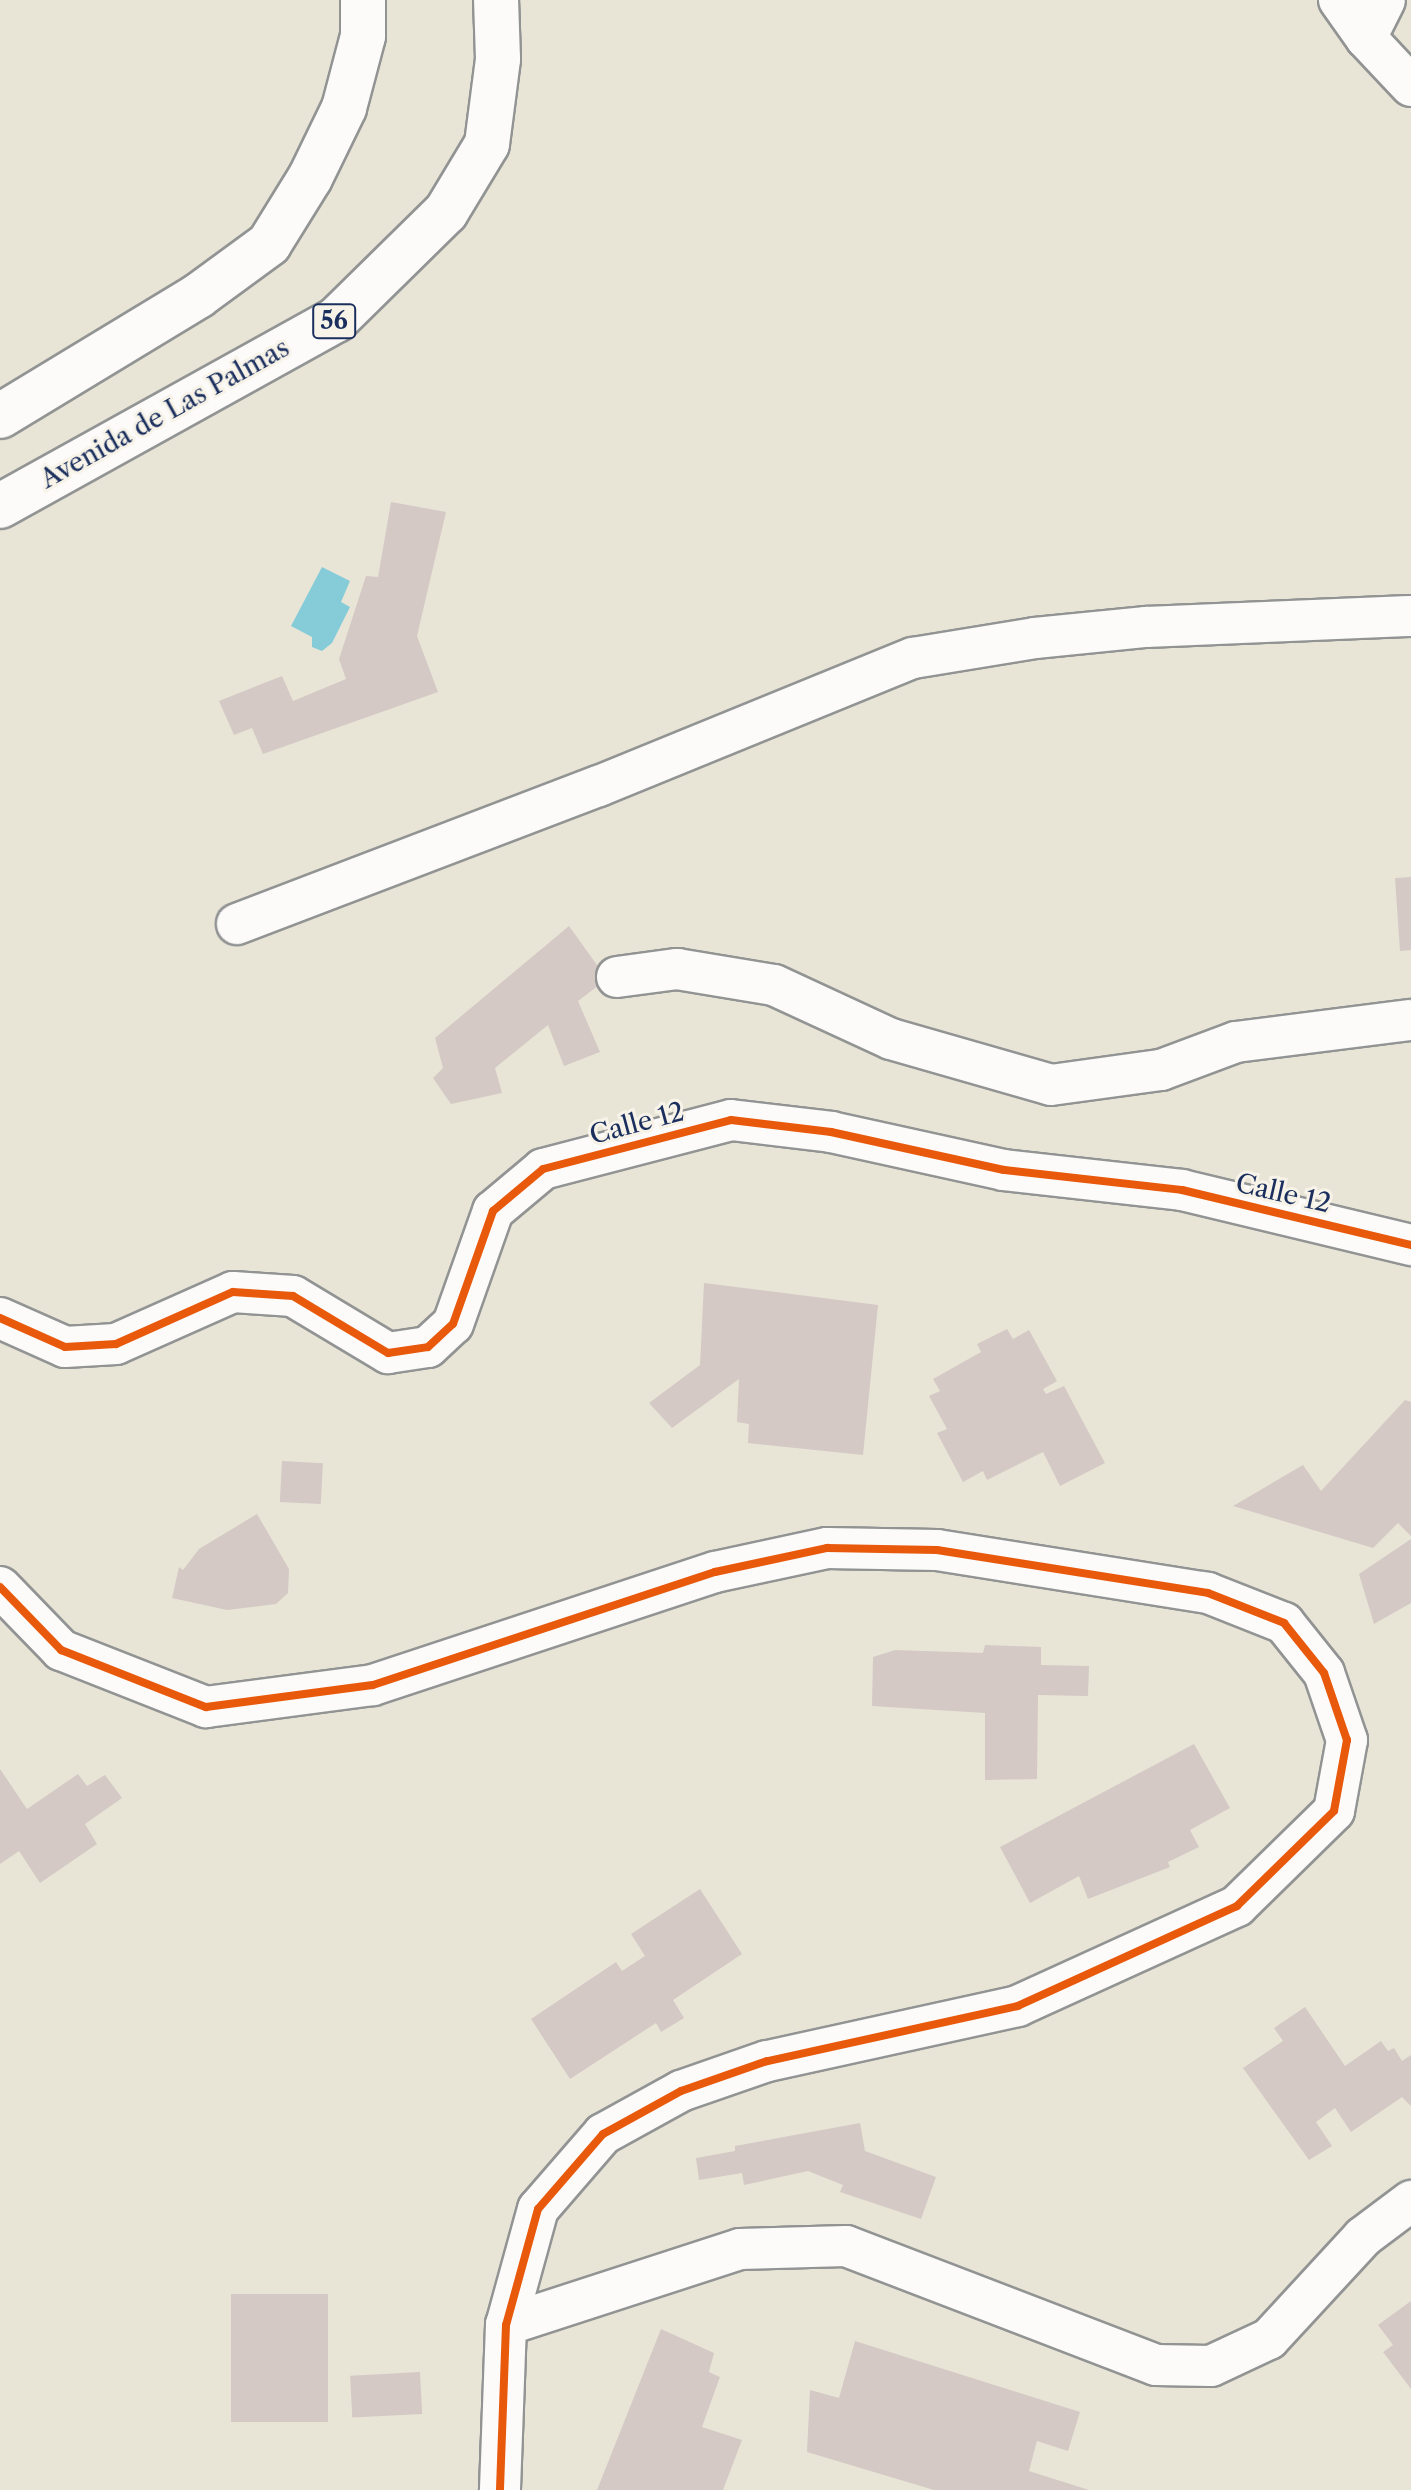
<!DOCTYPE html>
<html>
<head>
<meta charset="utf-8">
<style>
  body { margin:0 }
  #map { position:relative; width:1411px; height:2490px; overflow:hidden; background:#e8e5d7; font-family:"Libre Caslon Text",serif }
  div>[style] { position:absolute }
  .water>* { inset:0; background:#85ccd8 }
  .building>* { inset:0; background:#d4c9c5; transform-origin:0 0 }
  .roads { filter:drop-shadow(2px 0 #929494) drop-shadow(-2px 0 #929494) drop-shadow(0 2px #929494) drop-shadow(0 -2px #929494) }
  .street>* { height:40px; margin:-20px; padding:0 20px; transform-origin:20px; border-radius:20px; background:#fcfbf9 }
  .primary>* { height:44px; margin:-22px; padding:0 22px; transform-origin:22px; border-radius:22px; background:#fcfbf9 }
  .cycleway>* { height:8px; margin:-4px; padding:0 4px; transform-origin:4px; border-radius:4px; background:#e8590c }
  span { translate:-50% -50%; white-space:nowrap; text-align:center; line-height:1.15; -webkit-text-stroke:6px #f7f3e8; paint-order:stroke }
  .shield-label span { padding:2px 6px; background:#f7f3e8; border:2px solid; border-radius:6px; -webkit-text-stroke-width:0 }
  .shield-label { font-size:24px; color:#1b2f5e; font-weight:700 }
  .street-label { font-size:26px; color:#1b2f5e }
</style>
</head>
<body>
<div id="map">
  <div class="water">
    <i style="clip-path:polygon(322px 567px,350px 581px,341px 602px,350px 607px,332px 643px,322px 651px,312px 647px,312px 637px,291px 626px)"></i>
  </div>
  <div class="building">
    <i style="clip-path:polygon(391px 502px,446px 512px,417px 636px,438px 692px,263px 754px,252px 728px,234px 735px,219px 701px,282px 676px,293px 701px,346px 679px,339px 659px,366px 576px,378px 577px)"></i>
    <i style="clip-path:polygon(1411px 877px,1411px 950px,1400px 951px,1395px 878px)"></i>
    <i style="clip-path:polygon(569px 926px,607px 979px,578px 1001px,600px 1052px,564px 1066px,548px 1025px,495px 1068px,502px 1093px,451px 1104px,433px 1078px,443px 1068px,435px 1038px)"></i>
    <i style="clip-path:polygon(704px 1283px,878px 1305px,863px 1455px,748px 1443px,749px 1424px,737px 1422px,739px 1379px,672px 1428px,649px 1403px,700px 1365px)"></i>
    <i style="clip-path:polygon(1007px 1329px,1013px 1339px,1029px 1330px,1057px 1381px,1043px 1389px,1046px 1394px,1064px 1386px,1105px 1463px,1060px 1486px,1043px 1452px,987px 1480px,983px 1471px,963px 1482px,937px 1433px,947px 1429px,929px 1396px,940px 1391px,933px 1379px,981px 1352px,977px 1344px)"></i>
    <i style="clip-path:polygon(1405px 1400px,1411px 1402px,1411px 1536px,1398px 1523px,1373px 1548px,1233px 1506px,1303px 1465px,1321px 1491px)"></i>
    <i style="left:282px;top:1461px;width:41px;height:41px;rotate:3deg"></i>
    <i style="clip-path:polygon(257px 1514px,289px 1569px,288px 1593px,276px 1604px,227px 1610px,172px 1598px,179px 1567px,183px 1570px,199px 1549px)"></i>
    <i style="clip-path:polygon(1411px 1539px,1411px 1603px,1374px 1624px,1359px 1574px)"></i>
    <i style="clip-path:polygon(985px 1645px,1041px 1647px,1041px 1665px,1089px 1666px,1088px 1696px,1038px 1695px,1037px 1779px,985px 1780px,985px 1713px,872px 1706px,873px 1657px,895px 1650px,983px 1653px)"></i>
    <i style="clip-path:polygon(1194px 1744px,1230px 1808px,1190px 1830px,1199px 1847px,1168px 1862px,1170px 1867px,1088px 1899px,1079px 1876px,1030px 1903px,1000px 1847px)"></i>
    <i style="clip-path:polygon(0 1769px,27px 1809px,78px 1774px,87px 1786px,105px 1775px,122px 1798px,85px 1824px,97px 1844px,40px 1883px,19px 1851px,0 1864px)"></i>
    <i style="clip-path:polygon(700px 1889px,742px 1954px,673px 2000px,684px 2018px,661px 2032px,656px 2023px,570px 2079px,531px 2019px,616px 1962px,622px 1971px,645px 1956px,631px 1934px)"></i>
    <i style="clip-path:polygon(1305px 2007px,1345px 2066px,1381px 2041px,1388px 2051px,1394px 2048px,1402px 2061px,1411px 2055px,1411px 2106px,1402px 2097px,1351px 2132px,1335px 2108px,1316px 2122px,1332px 2146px,1309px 2160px,1243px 2068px,1283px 2041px,1274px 2028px)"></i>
    <i style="clip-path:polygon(860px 2123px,865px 2151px,936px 2177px,921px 2219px,840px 2192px,843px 2185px,808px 2171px,744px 2185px,742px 2173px,699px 2180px,696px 2158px,735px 2151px,735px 2146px)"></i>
    <i style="left:231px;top:2294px;width:97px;height:128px"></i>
    <i style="clip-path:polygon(1411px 2301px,1411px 2389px,1383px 2352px,1393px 2345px,1378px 2325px)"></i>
    <i style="clip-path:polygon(661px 2329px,714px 2353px,709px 2372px,720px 2377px,702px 2427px,742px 2440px,723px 2490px,597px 2490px)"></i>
    <i style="clip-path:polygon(855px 2341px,1080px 2412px,1068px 2451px,1037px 2441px,1029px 2471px,1089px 2490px,934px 2490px,807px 2452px,810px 2390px,839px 2398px)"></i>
    <i style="left:420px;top:2372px;width:42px;height:70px;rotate:87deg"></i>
  </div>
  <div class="roads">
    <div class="street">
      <i style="left:1339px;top:0;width:47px;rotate:54.6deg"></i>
      <i style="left:1366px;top:38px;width:66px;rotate:46.8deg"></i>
      <i style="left:1366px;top:38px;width:42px;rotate:-63.4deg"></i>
      <i style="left:237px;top:924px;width:387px;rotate:-20.9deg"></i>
      <i style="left:599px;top:786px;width:339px;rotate:-22.2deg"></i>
      <i style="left:913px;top:658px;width:124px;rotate:-9.3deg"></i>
      <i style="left:1035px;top:638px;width:112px;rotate:-5.7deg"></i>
      <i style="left:1146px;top:627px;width:265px;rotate:-2.4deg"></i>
      <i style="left:617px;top:977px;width:61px;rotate:-7.6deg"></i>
      <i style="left:677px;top:969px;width:98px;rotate:9.4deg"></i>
      <i style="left:774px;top:985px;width:129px;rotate:24.8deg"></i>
      <i style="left:891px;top:1039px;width:166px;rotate:16deg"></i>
      <i style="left:1051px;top:1085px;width:111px;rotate:-7.8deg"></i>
      <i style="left:1161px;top:1070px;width:80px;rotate:-20.5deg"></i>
      <i style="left:1236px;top:1042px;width:176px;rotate:-7.2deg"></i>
      <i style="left:0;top:1318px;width:71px;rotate:24deg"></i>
      <i style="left:65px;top:1347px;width:51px;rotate:-3.4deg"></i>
      <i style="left:116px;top:1344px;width:128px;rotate:-24deg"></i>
      <i style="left:233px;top:1292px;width:60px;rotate:3.8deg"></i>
      <i style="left:293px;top:1296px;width:111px;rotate:31deg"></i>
      <i style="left:388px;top:1353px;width:40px;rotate:-8.5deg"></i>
      <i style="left:428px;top:1347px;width:34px;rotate:-43deg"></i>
      <i style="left:453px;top:1324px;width:120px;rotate:-70.5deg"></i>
      <i style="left:493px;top:1211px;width:65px;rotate:-40deg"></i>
      <i style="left:543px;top:1169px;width:194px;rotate:-14.6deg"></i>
      <i style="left:731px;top:1120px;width:101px;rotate:6.8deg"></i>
      <i style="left:831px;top:1132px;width:177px;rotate:12.4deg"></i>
      <i style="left:1004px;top:1170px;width:179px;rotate:6.4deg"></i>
      <i style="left:1182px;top:1190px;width:236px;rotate:13.5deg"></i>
      <i style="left:0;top:1587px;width:88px;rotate:45.9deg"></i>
      <i style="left:61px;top:1650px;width:156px;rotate:21.5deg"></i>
      <i style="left:206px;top:1707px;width:168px;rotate:-7.5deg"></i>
      <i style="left:373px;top:1685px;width:360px;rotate:-18.3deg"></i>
      <i style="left:715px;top:1572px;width:115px;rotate:-12.1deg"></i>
      <i style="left:827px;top:1548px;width:110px;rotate:1deg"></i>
      <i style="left:937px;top:1550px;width:274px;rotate:9deg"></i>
      <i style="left:1208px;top:1593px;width:82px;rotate:21.5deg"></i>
      <i style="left:1284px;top:1623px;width:64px;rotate:51.3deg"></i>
      <i style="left:1324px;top:1673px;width:71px;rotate:71.1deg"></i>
      <i style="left:1347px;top:1740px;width:72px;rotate:100.4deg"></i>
      <i style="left:1334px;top:1811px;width:136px;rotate:135.6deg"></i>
      <i style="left:1237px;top:1906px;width:241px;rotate:155.5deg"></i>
      <i style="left:1018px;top:2006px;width:257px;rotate:167.6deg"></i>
      <i style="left:767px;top:2061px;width:91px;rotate:160.8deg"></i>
      <i style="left:681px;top:2091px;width:89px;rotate:151.1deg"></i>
      <i style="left:603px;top:2134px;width:99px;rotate:130.9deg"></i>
      <i style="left:538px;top:2209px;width:120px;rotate:105.4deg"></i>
      <i style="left:506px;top:2325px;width:165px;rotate:92.1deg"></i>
      <i style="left:506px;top:2325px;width:246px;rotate:-18deg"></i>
      <i style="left:740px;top:2249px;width:106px;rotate:-1.6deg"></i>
      <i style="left:846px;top:2246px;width:332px;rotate:21deg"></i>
      <i style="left:1156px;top:2365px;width:55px;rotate:1deg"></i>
      <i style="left:1211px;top:2366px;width:64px;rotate:-25deg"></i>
      <i style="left:1269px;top:2339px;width:139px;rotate:-47.3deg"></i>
      <i style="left:1363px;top:2237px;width:60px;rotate:-36.9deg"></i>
    </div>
    <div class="primary">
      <i style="left:0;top:416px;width:232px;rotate:-31.2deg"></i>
      <i style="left:198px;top:296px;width:88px;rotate:-36.2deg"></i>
      <i style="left:269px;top:244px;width:78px;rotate:-58.2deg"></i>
      <i style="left:310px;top:178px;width:78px;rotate:-64.1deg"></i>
      <i style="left:344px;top:108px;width:74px;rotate:-75.2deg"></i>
      <i style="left:363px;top:36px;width:36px;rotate:-90deg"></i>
      <i style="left:0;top:506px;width:384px;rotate:-29deg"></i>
      <i style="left:336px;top:320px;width:154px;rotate:-44.5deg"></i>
      <i style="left:446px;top:212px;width:79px;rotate:-58.9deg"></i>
      <i style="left:487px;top:144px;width:86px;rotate:-82.6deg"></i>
      <i style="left:498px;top:59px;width:59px;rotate:-91.9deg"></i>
    </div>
  </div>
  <div class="cycleway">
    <i style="left:0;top:1318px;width:71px;rotate:24deg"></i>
    <i style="left:65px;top:1347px;width:51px;rotate:-3.4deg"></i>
    <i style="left:116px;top:1344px;width:128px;rotate:-24deg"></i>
    <i style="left:233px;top:1292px;width:60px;rotate:3.8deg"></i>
    <i style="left:293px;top:1296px;width:111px;rotate:31deg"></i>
    <i style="left:388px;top:1353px;width:40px;rotate:-8.5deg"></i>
    <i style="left:428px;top:1347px;width:34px;rotate:-43deg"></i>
    <i style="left:453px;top:1324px;width:120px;rotate:-70.5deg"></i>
    <i style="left:493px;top:1211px;width:65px;rotate:-40deg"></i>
    <i style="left:543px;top:1169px;width:194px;rotate:-14.6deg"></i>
    <i style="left:731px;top:1120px;width:101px;rotate:6.8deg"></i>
    <i style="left:831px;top:1132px;width:177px;rotate:12.4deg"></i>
    <i style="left:1004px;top:1170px;width:179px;rotate:6.4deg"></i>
    <i style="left:1182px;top:1190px;width:236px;rotate:13.5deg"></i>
    <i style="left:0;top:1587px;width:88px;rotate:45.9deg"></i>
    <i style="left:61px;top:1650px;width:156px;rotate:21.5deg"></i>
    <i style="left:206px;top:1707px;width:168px;rotate:-7.5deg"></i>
    <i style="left:373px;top:1685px;width:360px;rotate:-18.3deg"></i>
    <i style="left:715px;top:1572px;width:115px;rotate:-12.1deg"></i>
    <i style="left:827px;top:1548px;width:110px;rotate:1deg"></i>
    <i style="left:937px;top:1550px;width:274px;rotate:9deg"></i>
    <i style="left:1208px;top:1593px;width:82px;rotate:21.5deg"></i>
    <i style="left:1284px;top:1623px;width:64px;rotate:51.3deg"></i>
    <i style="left:1324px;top:1673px;width:71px;rotate:71.1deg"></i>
    <i style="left:1347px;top:1740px;width:72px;rotate:100.4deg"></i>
    <i style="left:1334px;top:1811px;width:136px;rotate:135.6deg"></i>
    <i style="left:1237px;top:1906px;width:241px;rotate:155.5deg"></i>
    <i style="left:1018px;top:2006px;width:257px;rotate:167.6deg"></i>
    <i style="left:767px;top:2061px;width:91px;rotate:160.8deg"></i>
    <i style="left:681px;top:2091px;width:89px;rotate:151.1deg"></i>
    <i style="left:603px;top:2134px;width:99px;rotate:130.9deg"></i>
    <i style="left:538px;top:2209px;width:120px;rotate:105.4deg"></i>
    <i style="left:506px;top:2325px;width:165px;rotate:92.1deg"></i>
  </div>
  <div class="shield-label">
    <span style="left:334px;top:321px">56</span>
  </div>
  <div class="street-label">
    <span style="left:165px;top:414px;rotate:-29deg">Avenida de Las Palmas</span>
    <span style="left:637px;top:1124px;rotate:-15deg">Calle 12</span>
    <span style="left:1283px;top:1194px;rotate:13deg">Calle 12</span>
  </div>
</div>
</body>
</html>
